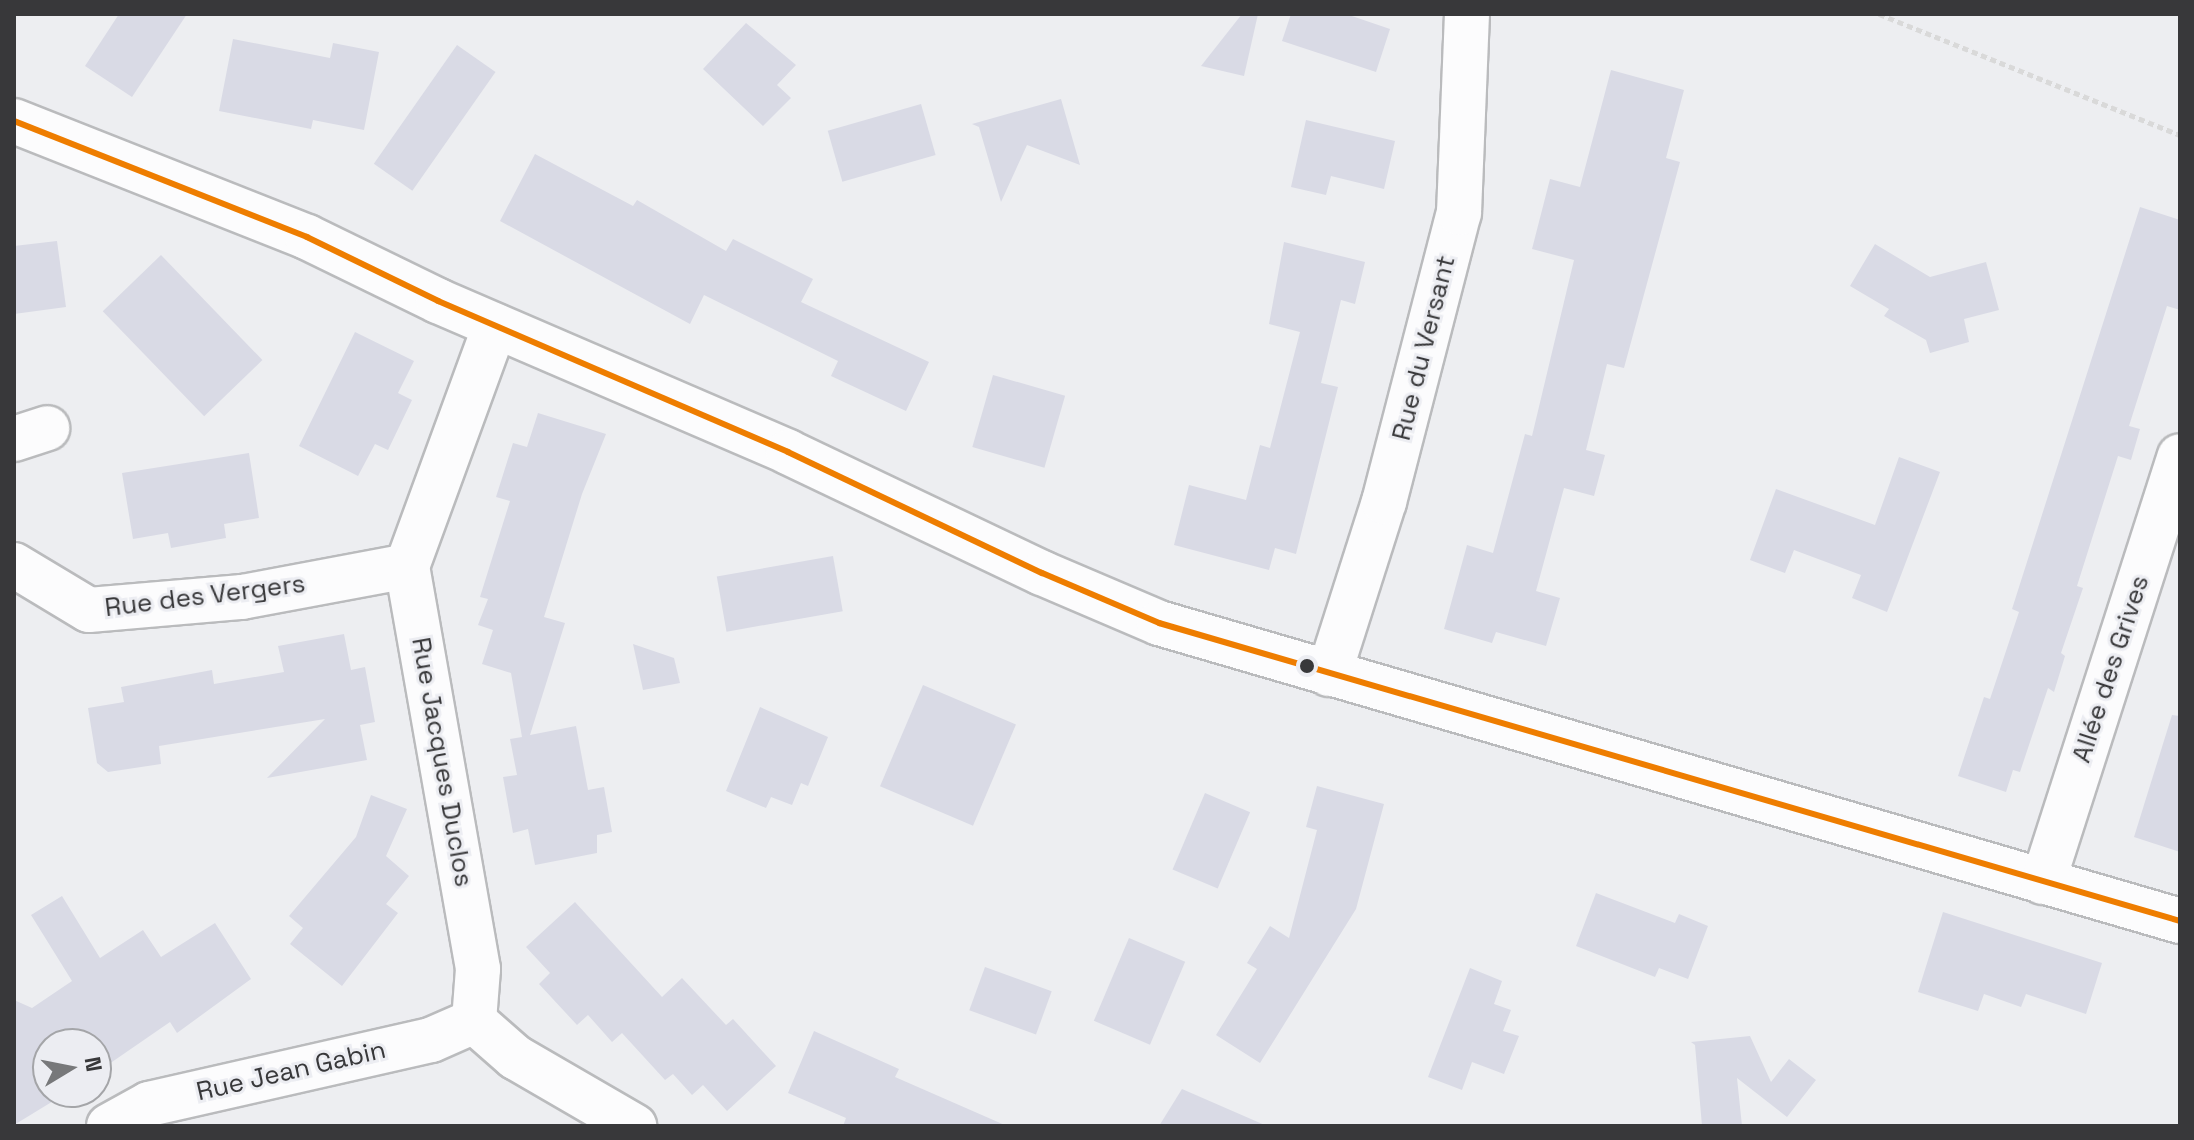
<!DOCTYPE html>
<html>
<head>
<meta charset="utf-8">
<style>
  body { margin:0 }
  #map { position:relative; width:2194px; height:1140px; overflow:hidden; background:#edeef1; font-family:"Space Grotesk",sans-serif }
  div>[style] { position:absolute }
  .building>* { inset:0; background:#d9dae5; transform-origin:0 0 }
  .path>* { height:5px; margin-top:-2.5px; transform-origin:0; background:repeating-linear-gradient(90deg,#d9d9d9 0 6px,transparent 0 10px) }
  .roads { filter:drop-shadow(2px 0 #babbbd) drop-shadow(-2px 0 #babbbd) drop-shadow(0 2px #babbbd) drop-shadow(0 -2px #babbbd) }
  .minor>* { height:44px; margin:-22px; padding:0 22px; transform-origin:22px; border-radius:22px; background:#fcfcfd }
  .bus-1>* { height:6px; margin:-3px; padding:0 3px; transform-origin:3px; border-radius:3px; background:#ee7d00 }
  .dots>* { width:22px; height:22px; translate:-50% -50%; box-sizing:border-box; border:4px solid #ecedf2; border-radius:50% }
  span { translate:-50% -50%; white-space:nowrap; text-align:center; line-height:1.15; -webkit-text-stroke:6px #ecedf2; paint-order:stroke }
  .street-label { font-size:26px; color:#38383a }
  .frame { position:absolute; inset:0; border:16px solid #38383a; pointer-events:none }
  .north { position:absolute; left:32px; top:1028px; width:80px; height:80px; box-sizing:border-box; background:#ecedf2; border:2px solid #a4a5a8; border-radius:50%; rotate:80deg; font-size:22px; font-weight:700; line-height:32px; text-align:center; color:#38383a }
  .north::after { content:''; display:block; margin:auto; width:28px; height:36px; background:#77787a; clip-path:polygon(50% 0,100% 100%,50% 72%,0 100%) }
</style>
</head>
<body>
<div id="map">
  <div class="building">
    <i style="clip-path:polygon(119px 14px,187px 14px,132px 97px,85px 66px)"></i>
    <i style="clip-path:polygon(1242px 14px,1258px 14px,1244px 76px,1201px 66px)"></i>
    <i style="clip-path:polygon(1291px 14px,1346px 14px,1390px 29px,1376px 72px,1282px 41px)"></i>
    <i style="clip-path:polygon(746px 23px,796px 65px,777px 85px,791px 98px,763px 126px,703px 69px)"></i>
    <i style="clip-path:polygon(233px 39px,330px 58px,333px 43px,379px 52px,364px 130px,313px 120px,311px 129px,219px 111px)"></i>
    <i style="left:457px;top:45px;width:47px;height:145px;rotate:35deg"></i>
    <i style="clip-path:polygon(1611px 70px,1684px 90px,1666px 158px,1680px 162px,1624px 368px,1607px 364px,1586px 450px,1605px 455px,1594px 496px,1564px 488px,1536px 591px,1560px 598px,1546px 646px,1496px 632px,1492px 643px,1444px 629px,1467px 545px,1493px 553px,1525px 434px,1532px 436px,1574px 260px,1532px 249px,1550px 179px,1580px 187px)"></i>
    <i style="clip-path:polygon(1061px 99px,1080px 165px,1027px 145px,1001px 202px,979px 127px,972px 124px)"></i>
    <i style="left:921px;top:104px;width:53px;height:97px;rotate:74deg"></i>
    <i style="clip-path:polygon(1306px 120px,1395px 141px,1384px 189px,1331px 176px,1326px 195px,1291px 187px)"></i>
    <i style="clip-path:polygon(535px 154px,633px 206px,637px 200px,726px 251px,733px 239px,813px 279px,801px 302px,929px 362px,906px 411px,831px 376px,838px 361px,704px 295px,690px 324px,500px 221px)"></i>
    <i style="clip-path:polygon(2140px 207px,2180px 220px,2180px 310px,2167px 306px,2129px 426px,2140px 429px,2131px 460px,2118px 456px,2077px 586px,2083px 588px,2061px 653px,2065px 656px,2054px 692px,2048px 688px,2020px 772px,2013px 770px,2006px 792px,1958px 776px,1984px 697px,1990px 699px,2019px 612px,2012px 609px)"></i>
    <i style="clip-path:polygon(57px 241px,66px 307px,14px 314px,14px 246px)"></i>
    <i style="clip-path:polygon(1284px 242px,1365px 262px,1355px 304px,1341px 300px,1321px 383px,1338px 387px,1296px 554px,1275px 548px,1269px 570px,1174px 545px,1189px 485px,1246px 500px,1260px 445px,1270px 448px,1300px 332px,1269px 324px)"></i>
    <i style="clip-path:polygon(1875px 244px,1930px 277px,1986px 262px,1999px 310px,1964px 319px,1969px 342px,1930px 353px,1926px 340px,1884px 316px,1889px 309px,1850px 286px)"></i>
    <i style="left:161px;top:255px;width:146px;height:81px;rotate:46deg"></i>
    <i style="clip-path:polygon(355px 332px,414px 361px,398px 393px,412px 400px,388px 450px,375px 444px,358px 476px,299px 446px)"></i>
    <i style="left:993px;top:375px;width:75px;height:75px;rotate:16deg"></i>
    <i style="clip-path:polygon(538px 413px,606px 434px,582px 494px,544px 617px,565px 623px,530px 735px,576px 726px,588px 790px,604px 787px,612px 832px,597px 835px,597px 853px,535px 865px,528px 829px,513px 833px,503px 777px,517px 775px,510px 739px,522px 737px,511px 673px,482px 664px,493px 630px,478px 625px,488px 599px,480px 597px,510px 501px,496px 497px,513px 443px,527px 447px)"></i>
    <i style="clip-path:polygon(249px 453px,259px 518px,224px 524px,226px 538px,171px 548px,168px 533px,133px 539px,122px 473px)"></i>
    <i style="clip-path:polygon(1899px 457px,1940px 472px,1887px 612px,1852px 598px,1861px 575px,1794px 550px,1785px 573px,1750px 560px,1776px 489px,1875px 525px)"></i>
    <i style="left:833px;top:556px;width:56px;height:118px;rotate:80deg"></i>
    <i style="clip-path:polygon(344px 634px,351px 670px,365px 667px,375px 722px,360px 725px,367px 760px,267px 778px,325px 719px,159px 746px,161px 764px,108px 772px,97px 763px,88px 708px,124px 702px,121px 687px,212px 670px,214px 684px,284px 672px,278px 646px)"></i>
    <i style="clip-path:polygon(633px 644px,674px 658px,680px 683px,643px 690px)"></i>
    <i style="left:923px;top:685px;width:101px;height:110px;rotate:23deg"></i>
    <i style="clip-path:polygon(760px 707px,828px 737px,808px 786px,801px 783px,792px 805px,771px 797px,766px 808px,726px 791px)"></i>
    <i style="clip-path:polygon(2172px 715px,2180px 716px,2180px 852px,2134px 837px)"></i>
    <i style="clip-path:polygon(1317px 786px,1384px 804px,1356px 909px,1260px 1063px,1216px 1035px,1257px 969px,1247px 963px,1270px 926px,1289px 938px,1317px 830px,1306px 827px)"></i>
    <i style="left:1205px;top:793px;width:49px;height:83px;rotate:23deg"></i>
    <i style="clip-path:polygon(371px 795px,407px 809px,386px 856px,409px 876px,386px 904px,398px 913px,342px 986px,290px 944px,303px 928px,289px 916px,356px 837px)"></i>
    <i style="clip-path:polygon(1596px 893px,1675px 923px,1679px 914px,1708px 926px,1688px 979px,1659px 968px,1655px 977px,1576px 946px)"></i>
    <i style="clip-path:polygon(62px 896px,100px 958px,143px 930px,161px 957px,215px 923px,251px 979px,177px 1033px,170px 1022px,96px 1073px,96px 1044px,48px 1044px,48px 1092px,68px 1092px,14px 1125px,14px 1000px,32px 1008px,72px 981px,31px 915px)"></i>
    <i style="clip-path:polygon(575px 902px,662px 997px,682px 978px,726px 1025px,733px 1019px,776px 1066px,727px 1111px,703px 1085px,692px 1095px,673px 1074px,665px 1080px,622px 1033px,612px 1042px,588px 1015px,577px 1025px,539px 984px,550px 973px,526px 947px)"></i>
    <i style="clip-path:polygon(1943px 912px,2102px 963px,2086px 1014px,2026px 994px,2021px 1007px,1984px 994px,1978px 1011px,1918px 992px)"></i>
    <i style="left:1129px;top:938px;width:61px;height:90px;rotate:23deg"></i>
    <i style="left:985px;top:967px;width:71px;height:46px;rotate:20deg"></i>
    <i style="clip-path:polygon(1470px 968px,1502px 981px,1494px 1004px,1511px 1010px,1503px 1031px,1519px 1036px,1504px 1074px,1472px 1062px,1462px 1090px,1428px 1077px)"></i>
    <i style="clip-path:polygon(814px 1031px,899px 1069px,895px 1077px,1007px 1126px,843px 1126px,846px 1118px,788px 1093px)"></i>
    <i style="clip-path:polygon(1750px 1036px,1771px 1082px,1789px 1059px,1816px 1080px,1787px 1117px,1737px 1078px,1742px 1126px,1702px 1126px,1695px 1045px,1691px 1042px)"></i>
    <i style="clip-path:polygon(1182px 1089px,1267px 1126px,1159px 1126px)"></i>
  </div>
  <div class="path">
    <i style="left:1879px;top:14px;width:324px;rotate:21.9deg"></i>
  </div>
  <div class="roads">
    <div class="minor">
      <i style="left:14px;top:121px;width:315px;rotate:21.6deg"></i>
      <i style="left:307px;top:237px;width:146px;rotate:26deg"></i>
      <i style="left:438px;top:301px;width:381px;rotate:23.3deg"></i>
      <i style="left:788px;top:452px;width:281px;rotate:25.5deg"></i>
      <i style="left:1042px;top:573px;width:127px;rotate:23.1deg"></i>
      <i style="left:1159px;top:623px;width:1064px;rotate:16.27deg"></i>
      <i style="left:495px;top:326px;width:256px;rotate:110.1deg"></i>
      <i style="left:407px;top:566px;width:409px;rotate:80deg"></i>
      <i style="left:478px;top:969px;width:52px;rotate:94.4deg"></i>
      <i style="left:474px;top:1021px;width:55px;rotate:41.3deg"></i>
      <i style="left:515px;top:1057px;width:138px;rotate:30.1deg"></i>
      <i style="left:14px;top:439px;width:35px;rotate:-18deg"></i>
      <i style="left:14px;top:565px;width:87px;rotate:31deg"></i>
      <i style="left:89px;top:610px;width:154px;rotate:-4.9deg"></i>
      <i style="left:242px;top:597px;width:168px;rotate:-10.6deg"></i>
      <i style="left:1329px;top:674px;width:181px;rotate:-72.3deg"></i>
      <i style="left:1384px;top:502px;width:299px;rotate:-75.5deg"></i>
      <i style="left:1459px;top:213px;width:199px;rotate:-87.7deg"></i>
      <i style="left:2043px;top:882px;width:447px;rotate:-72.2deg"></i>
      <i style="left:109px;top:1126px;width:46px;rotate:-28.8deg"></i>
      <i style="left:149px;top:1104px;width:289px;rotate:-12.8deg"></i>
      <i style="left:431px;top:1040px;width:47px;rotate:-23.8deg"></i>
    </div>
  </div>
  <div class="bus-1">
    <i style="left:14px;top:121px;width:315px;rotate:21.6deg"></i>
    <i style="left:307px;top:237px;width:146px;rotate:26deg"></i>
    <i style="left:438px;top:301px;width:381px;rotate:23.3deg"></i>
    <i style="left:788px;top:452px;width:281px;rotate:25.5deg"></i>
    <i style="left:1042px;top:573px;width:127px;rotate:23.1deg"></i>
    <i style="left:1159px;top:623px;width:1064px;rotate:16.27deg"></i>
  </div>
  <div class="dots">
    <i style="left:1307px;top:666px;background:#38383a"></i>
  </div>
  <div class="street-label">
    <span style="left:1424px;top:348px;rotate:-76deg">Rue du Versant</span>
    <span style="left:205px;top:596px;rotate:-7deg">Rue des Vergers</span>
    <span style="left:2111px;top:669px;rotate:-72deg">Allée des Grives</span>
    <span style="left:442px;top:762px;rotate:80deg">Rue Jacques Duclos</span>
    <span style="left:291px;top:1071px;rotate:-13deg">Rue Jean Gabin</span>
  </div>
  <div class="frame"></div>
  <div class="north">N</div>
</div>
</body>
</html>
